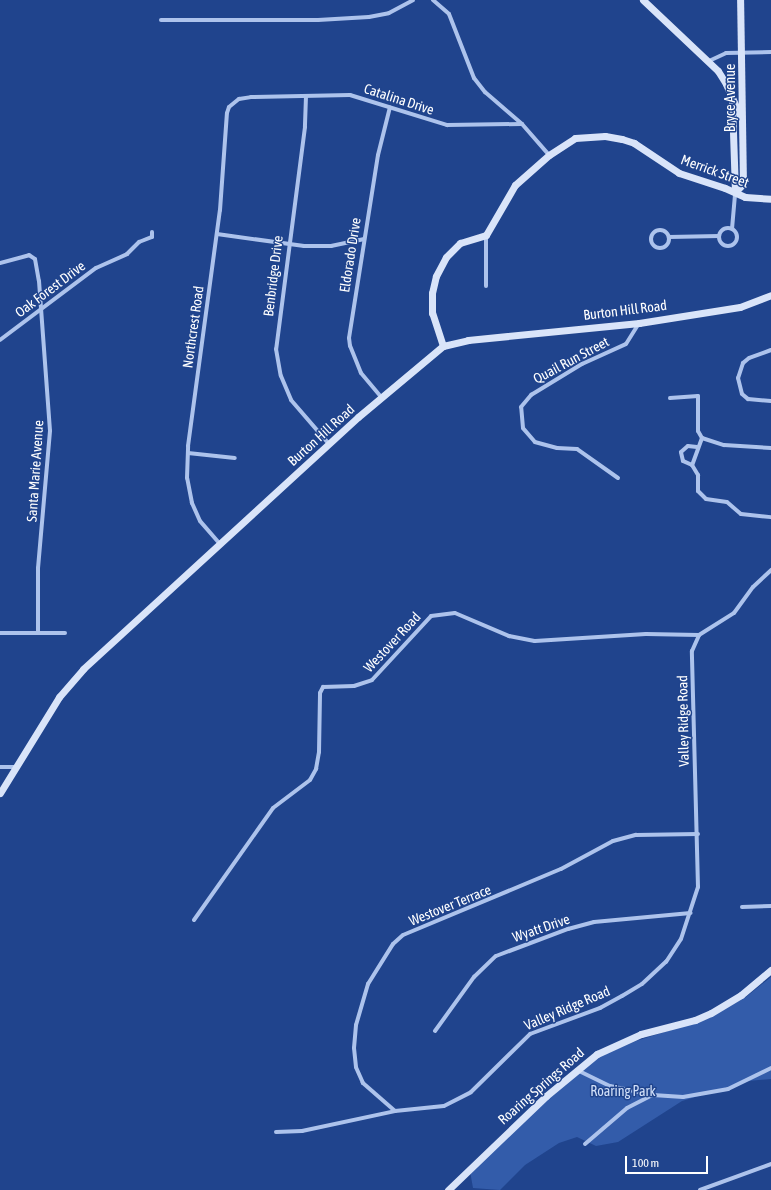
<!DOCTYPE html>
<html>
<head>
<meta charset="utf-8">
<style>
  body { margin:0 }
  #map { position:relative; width:771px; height:1190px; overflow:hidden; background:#20448d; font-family:"Asap Condensed",sans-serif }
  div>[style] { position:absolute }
  .green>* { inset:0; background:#335caa }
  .street>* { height:4px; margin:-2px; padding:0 2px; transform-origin:2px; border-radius:2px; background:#adc3ec }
  .street>.ring { margin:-2px; padding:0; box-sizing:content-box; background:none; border:4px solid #adc3ec; border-radius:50% }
  .secondary>* { height:7px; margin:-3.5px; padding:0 3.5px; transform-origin:3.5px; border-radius:3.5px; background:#d9e4f9 }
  span { translate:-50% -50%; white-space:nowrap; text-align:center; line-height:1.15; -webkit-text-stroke:3px #20448d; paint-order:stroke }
  .street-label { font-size:14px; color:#fff }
  .park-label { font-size:14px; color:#d2e0f9 }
  .scale { position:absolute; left:625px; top:1156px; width:83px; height:18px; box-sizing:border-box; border:2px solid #fff; border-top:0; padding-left:5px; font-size:12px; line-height:14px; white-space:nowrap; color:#fff; -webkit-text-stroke:3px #20448d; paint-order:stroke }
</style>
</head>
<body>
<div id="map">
  <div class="green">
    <i style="clip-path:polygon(771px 977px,771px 1079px,748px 1081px,682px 1101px,618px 1142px,596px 1146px,577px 1137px,559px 1143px,525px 1165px,500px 1190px,473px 1188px,470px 1171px,559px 1088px,586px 1067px,603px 1055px,636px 1041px,709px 1018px,746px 997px)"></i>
  </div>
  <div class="street">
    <i style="left:433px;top:0;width:21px;rotate:41deg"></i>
    <i style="left:449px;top:14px;width:69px;rotate:68.7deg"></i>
    <i style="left:474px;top:78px;width:18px;rotate:52deg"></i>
    <i style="left:485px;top:92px;width:49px;rotate:40.9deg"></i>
    <i style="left:161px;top:20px;width:157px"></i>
    <i style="left:318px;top:20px;width:51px;rotate:-3.4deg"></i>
    <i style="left:369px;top:17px;width:20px;rotate:-11deg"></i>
    <i style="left:389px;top:13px;width:27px;rotate:-28deg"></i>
    <i style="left:709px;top:61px;width:19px;rotate:-25deg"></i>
    <i style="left:726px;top:53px;width:45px;rotate:-1.3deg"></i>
    <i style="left:306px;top:96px;width:31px;rotate:92deg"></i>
    <i style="left:305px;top:127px;width:224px;rotate:97.4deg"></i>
    <i style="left:276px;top:349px;width:27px;rotate:80deg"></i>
    <i style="left:281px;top:376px;width:26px;rotate:67deg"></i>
    <i style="left:291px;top:400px;width:58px;rotate:49.2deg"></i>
    <i class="ring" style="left:719px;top:228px;width:14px;height:14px"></i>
    <i style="left:732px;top:229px;width:37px;rotate:-85deg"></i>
    <i class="ring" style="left:651px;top:230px;width:14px;height:14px"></i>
    <i style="left:217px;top:234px;width:88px;rotate:7.9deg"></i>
    <i style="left:304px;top:246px;width:27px"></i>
    <i style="left:331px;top:246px;width:34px;rotate:-12deg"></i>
    <i style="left:669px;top:237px;width:50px;rotate:-1.1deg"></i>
    <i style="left:0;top:263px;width:30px;rotate:-15deg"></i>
    <i style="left:29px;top:255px;width:7px;rotate:34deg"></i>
    <i style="left:35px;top:259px;width:22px;rotate:80deg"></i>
    <i style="left:39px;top:281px;width:150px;rotate:85.8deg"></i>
    <i style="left:50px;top:431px;width:138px;rotate:95deg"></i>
    <i style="left:38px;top:568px;width:65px;rotate:90deg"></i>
    <i style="left:486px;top:286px;width:51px;rotate:-90deg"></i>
    <i style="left:0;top:340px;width:120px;rotate:-36.9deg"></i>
    <i style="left:96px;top:268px;width:34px;rotate:-24deg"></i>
    <i style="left:127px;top:254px;width:17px;rotate:-45deg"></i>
    <i style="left:139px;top:242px;width:14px;rotate:-21deg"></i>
    <i style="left:152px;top:237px;width:5px;rotate:-90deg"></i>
    <i style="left:771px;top:350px;width:23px;rotate:160deg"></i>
    <i style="left:749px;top:358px;width:8px;rotate:140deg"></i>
    <i style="left:743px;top:363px;width:16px;rotate:108deg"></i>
    <i style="left:738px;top:378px;width:16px;rotate:76deg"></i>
    <i style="left:742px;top:394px;width:8px;rotate:40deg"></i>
    <i style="left:748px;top:399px;width:23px;rotate:5deg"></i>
    <i style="left:382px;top:398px;width:33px;rotate:-130deg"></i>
    <i style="left:361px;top:373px;width:29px;rotate:-112deg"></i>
    <i style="left:350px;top:346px;width:8px;rotate:-97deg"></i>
    <i style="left:349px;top:338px;width:185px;rotate:-81deg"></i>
    <i style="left:378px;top:155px;width:49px;rotate:-76deg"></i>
    <i style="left:670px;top:398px;width:28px;rotate:-4deg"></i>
    <i style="left:698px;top:396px;width:35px;rotate:90deg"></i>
    <i style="left:698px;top:431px;width:8px;rotate:60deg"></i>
    <i style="left:702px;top:438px;width:23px;rotate:18deg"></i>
    <i style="left:724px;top:445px;width:47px;rotate:3.7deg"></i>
    <i style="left:702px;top:438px;width:29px;rotate:110deg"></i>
    <i style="left:692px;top:465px;width:12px;rotate:59deg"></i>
    <i style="left:698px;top:475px;width:16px;rotate:90deg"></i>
    <i style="left:698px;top:491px;width:11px;rotate:45deg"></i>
    <i style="left:706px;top:499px;width:21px;rotate:8deg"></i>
    <i style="left:727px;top:502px;width:18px;rotate:41deg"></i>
    <i style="left:741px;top:514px;width:30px;rotate:6deg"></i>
    <i style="left:188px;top:453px;width:47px;rotate:6.1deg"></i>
    <i style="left:692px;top:465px;width:10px;rotate:-156deg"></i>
    <i style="left:683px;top:461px;width:9px;rotate:-103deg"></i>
    <i style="left:681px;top:452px;width:9px;rotate:-41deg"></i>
    <i style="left:688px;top:446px;width:9px;rotate:6deg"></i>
    <i style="left:618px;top:478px;width:50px;rotate:-144.7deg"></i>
    <i style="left:577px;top:449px;width:20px;rotate:-177deg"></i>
    <i style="left:557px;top:448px;width:23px;rotate:-165deg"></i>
    <i style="left:535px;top:442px;width:18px;rotate:-131deg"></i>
    <i style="left:523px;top:428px;width:21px;rotate:-95deg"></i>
    <i style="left:521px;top:407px;width:16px;rotate:-50deg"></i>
    <i style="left:531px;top:395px;width:60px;rotate:-31.3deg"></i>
    <i style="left:582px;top:364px;width:48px;rotate:-24.4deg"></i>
    <i style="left:626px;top:344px;width:25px;rotate:-58deg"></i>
    <i style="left:220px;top:544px;width:30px;rotate:-131deg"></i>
    <i style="left:200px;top:521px;width:20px;rotate:-114deg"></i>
    <i style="left:192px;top:503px;width:25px;rotate:-101deg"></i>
    <i style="left:187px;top:478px;width:32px;rotate:-88deg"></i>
    <i style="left:188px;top:446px;width:238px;rotate:-82.3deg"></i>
    <i style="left:220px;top:210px;width:97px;rotate:-85.9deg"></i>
    <i style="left:227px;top:113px;width:6px;rotate:-72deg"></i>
    <i style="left:229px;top:107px;width:13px;rotate:-39deg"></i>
    <i style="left:239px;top:99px;width:12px;rotate:-9deg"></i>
    <i style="left:251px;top:97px;width:99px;rotate:-1.2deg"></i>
    <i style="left:350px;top:95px;width:102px;rotate:17.2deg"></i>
    <i style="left:447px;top:125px;width:75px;rotate:-0.8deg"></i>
    <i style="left:522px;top:124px;width:41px;rotate:48.9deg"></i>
    <i style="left:0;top:633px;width:65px"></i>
    <i style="left:0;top:767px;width:14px"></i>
    <i style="left:742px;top:907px;width:29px;rotate:-2deg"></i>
    <i style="left:194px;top:920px;width:137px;rotate:-54.8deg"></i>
    <i style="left:273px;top:808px;width:46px;rotate:-37.1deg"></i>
    <i style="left:310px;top:780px;width:13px;rotate:-61deg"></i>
    <i style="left:316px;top:769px;width:17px;rotate:-80deg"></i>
    <i style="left:319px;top:752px;width:59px;rotate:-89deg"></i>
    <i style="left:320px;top:693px;width:7px;rotate:-63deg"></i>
    <i style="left:323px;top:687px;width:31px;rotate:-2deg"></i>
    <i style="left:354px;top:686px;width:19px;rotate:-18deg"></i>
    <i style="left:372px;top:680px;width:87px;rotate:-47.3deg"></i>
    <i style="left:431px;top:616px;width:24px;rotate:-7deg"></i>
    <i style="left:455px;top:613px;width:59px;rotate:23.1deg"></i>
    <i style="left:509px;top:636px;width:26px;rotate:11deg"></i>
    <i style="left:535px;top:641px;width:111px;rotate:-3.6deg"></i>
    <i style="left:646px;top:634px;width:53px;rotate:1.1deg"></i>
    <i style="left:699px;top:635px;width:41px;rotate:-32.2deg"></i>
    <i style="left:734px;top:613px;width:32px;rotate:-54deg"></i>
    <i style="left:753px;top:587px;width:25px;rotate:-43deg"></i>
    <i style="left:435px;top:1031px;width:67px;rotate:-54.2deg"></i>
    <i style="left:474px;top:977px;width:30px;rotate:-44deg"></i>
    <i style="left:496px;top:956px;width:77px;rotate:-20.6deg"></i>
    <i style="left:568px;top:929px;width:27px;rotate:-15deg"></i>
    <i style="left:594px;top:922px;width:97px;rotate:-5.3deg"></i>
    <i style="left:577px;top:1070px;width:37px;rotate:26deg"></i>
    <i style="left:610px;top:1086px;width:44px;rotate:11.8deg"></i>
    <i style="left:653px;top:1095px;width:30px;rotate:4deg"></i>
    <i style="left:683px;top:1097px;width:46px;rotate:-10.1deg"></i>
    <i style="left:728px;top:1089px;width:48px;rotate:-26deg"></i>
    <i style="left:395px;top:1111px;width:43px;rotate:-138.8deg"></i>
    <i style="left:363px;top:1083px;width:17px;rotate:-114deg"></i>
    <i style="left:356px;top:1067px;width:19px;rotate:-96deg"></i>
    <i style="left:354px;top:1048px;width:23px;rotate:-85deg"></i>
    <i style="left:356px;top:1025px;width:43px;rotate:-73.7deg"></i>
    <i style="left:368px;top:984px;width:47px;rotate:-58deg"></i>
    <i style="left:393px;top:944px;width:13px;rotate:-42deg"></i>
    <i style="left:403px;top:935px;width:171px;rotate:-22.7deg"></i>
    <i style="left:561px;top:869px;width:59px;rotate:-28.3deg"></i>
    <i style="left:613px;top:841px;width:24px;rotate:-15deg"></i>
    <i style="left:636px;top:835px;width:62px;rotate:-0.9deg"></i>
    <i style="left:276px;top:1132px;width:26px;rotate:-2deg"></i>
    <i style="left:302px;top:1131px;width:95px;rotate:-12.1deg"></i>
    <i style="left:395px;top:1111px;width:49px;rotate:-5.8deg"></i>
    <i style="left:444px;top:1106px;width:30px;rotate:-27deg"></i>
    <i style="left:471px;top:1092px;width:83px;rotate:-44.5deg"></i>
    <i style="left:530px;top:1034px;width:75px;rotate:-20.4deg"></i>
    <i style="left:600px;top:1008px;width:25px;rotate:-29deg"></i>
    <i style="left:622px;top:996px;width:23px;rotate:-31deg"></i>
    <i style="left:642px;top:984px;width:33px;rotate:-43deg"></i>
    <i style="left:666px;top:962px;width:27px;rotate:-57deg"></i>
    <i style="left:681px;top:939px;width:55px;rotate:-71.9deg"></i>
    <i style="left:698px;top:887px;width:236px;rotate:-91.5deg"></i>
    <i style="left:692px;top:651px;width:17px;rotate:-66deg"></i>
    <i style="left:585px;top:1144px;width:55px;rotate:-40.6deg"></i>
    <i style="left:627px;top:1108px;width:29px;rotate:-27deg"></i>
    <i style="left:700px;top:1190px;width:76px;rotate:-20.1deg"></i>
  </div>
  <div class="secondary">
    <i style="left:643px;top:0;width:103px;rotate:43.4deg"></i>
    <i style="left:718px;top:71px;width:15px;rotate:58deg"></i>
    <i style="left:726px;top:84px;width:37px;rotate:66deg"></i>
    <i style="left:732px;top:102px;width:90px;rotate:88.1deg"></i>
    <i style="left:735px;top:192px;width:11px;rotate:-45deg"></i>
    <i style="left:743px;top:184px;width:184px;rotate:-90.9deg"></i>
    <i style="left:443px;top:346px;width:35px;rotate:-108deg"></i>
    <i style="left:432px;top:313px;width:20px;rotate:-90deg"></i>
    <i style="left:432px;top:293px;width:17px;rotate:-77deg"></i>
    <i style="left:436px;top:276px;width:21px;rotate:-62deg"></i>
    <i style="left:446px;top:257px;width:20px;rotate:-45deg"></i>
    <i style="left:460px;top:243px;width:27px;rotate:-17deg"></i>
    <i style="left:486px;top:235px;width:58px;rotate:-59.9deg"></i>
    <i style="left:515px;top:185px;width:45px;rotate:-41.4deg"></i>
    <i style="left:549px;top:155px;width:31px;rotate:-33deg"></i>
    <i style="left:575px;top:138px;width:30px;rotate:-4deg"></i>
    <i style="left:605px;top:136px;width:17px;rotate:10deg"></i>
    <i style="left:622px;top:139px;width:13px;rotate:18deg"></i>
    <i style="left:634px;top:143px;width:54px;rotate:33.7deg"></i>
    <i style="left:679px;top:173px;width:48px;rotate:18.1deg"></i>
    <i style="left:725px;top:188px;width:22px;rotate:24deg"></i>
    <i style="left:745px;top:197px;width:26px;rotate:4deg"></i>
    <i style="left:0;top:793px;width:113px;rotate:-58.4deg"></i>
    <i style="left:59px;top:697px;width:37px;rotate:-49deg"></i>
    <i style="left:83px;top:669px;width:373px;rotate:-42.5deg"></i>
    <i style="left:358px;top:417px;width:111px;rotate:-39.9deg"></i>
    <i style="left:443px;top:346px;width:26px;rotate:-13deg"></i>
    <i style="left:468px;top:340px;width:172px;rotate:-5.7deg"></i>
    <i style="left:639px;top:323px;width:102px;rotate:-9deg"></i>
    <i style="left:740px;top:307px;width:33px;rotate:-21deg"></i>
    <i style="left:448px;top:1190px;width:136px;rotate:-43.8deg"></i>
    <i style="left:546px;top:1096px;width:66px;rotate:-39.5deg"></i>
    <i style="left:597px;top:1054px;width:48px;rotate:-24.4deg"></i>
    <i style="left:641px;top:1034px;width:56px;rotate:-14.5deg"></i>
    <i style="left:695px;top:1020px;width:17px;rotate:-24deg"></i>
    <i style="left:711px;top:1013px;width:35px;rotate:-31deg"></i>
    <i style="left:741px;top:995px;width:39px;rotate:-40deg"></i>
  </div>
  <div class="street-label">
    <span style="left:730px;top:98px;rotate:-90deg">Bryce Avenue</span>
    <span style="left:399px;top:99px;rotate:18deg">Catalina Drive</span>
    <span style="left:715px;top:171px;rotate:20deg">Merrick Street</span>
    <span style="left:350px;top:255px;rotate:-81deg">Eldorado Drive</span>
    <span style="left:273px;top:276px;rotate:-83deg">Benbridge Drive</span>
    <span style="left:50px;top:289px;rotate:-37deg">Oak Forest Drive</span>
    <span style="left:625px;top:310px;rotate:-7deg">Burton Hill Road</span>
    <span style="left:193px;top:327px;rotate:-82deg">Northcrest Road</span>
    <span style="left:571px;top:360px;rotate:-28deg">Quail Run Street</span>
    <span style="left:321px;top:435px;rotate:-42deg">Burton Hill Road</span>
    <span style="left:35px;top:471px;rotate:-86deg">Santa Marie Avenue</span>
    <span style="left:392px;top:642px;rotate:-47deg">Westover Road</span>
    <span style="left:683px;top:721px;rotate:-91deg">Valley Ridge Road</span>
    <span style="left:450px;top:905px;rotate:-22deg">Westover Terrace</span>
    <span style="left:541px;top:928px;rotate:-19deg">Wyatt Drive</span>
    <span style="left:567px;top:1008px;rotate:-23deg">Valley Ridge Road</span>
    <span style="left:541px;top:1086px;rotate:-41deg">Roaring Springs Road</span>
  </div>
  <div class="park-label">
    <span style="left:623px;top:1091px">Roaring Park</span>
  </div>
  <div class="scale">100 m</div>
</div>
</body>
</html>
